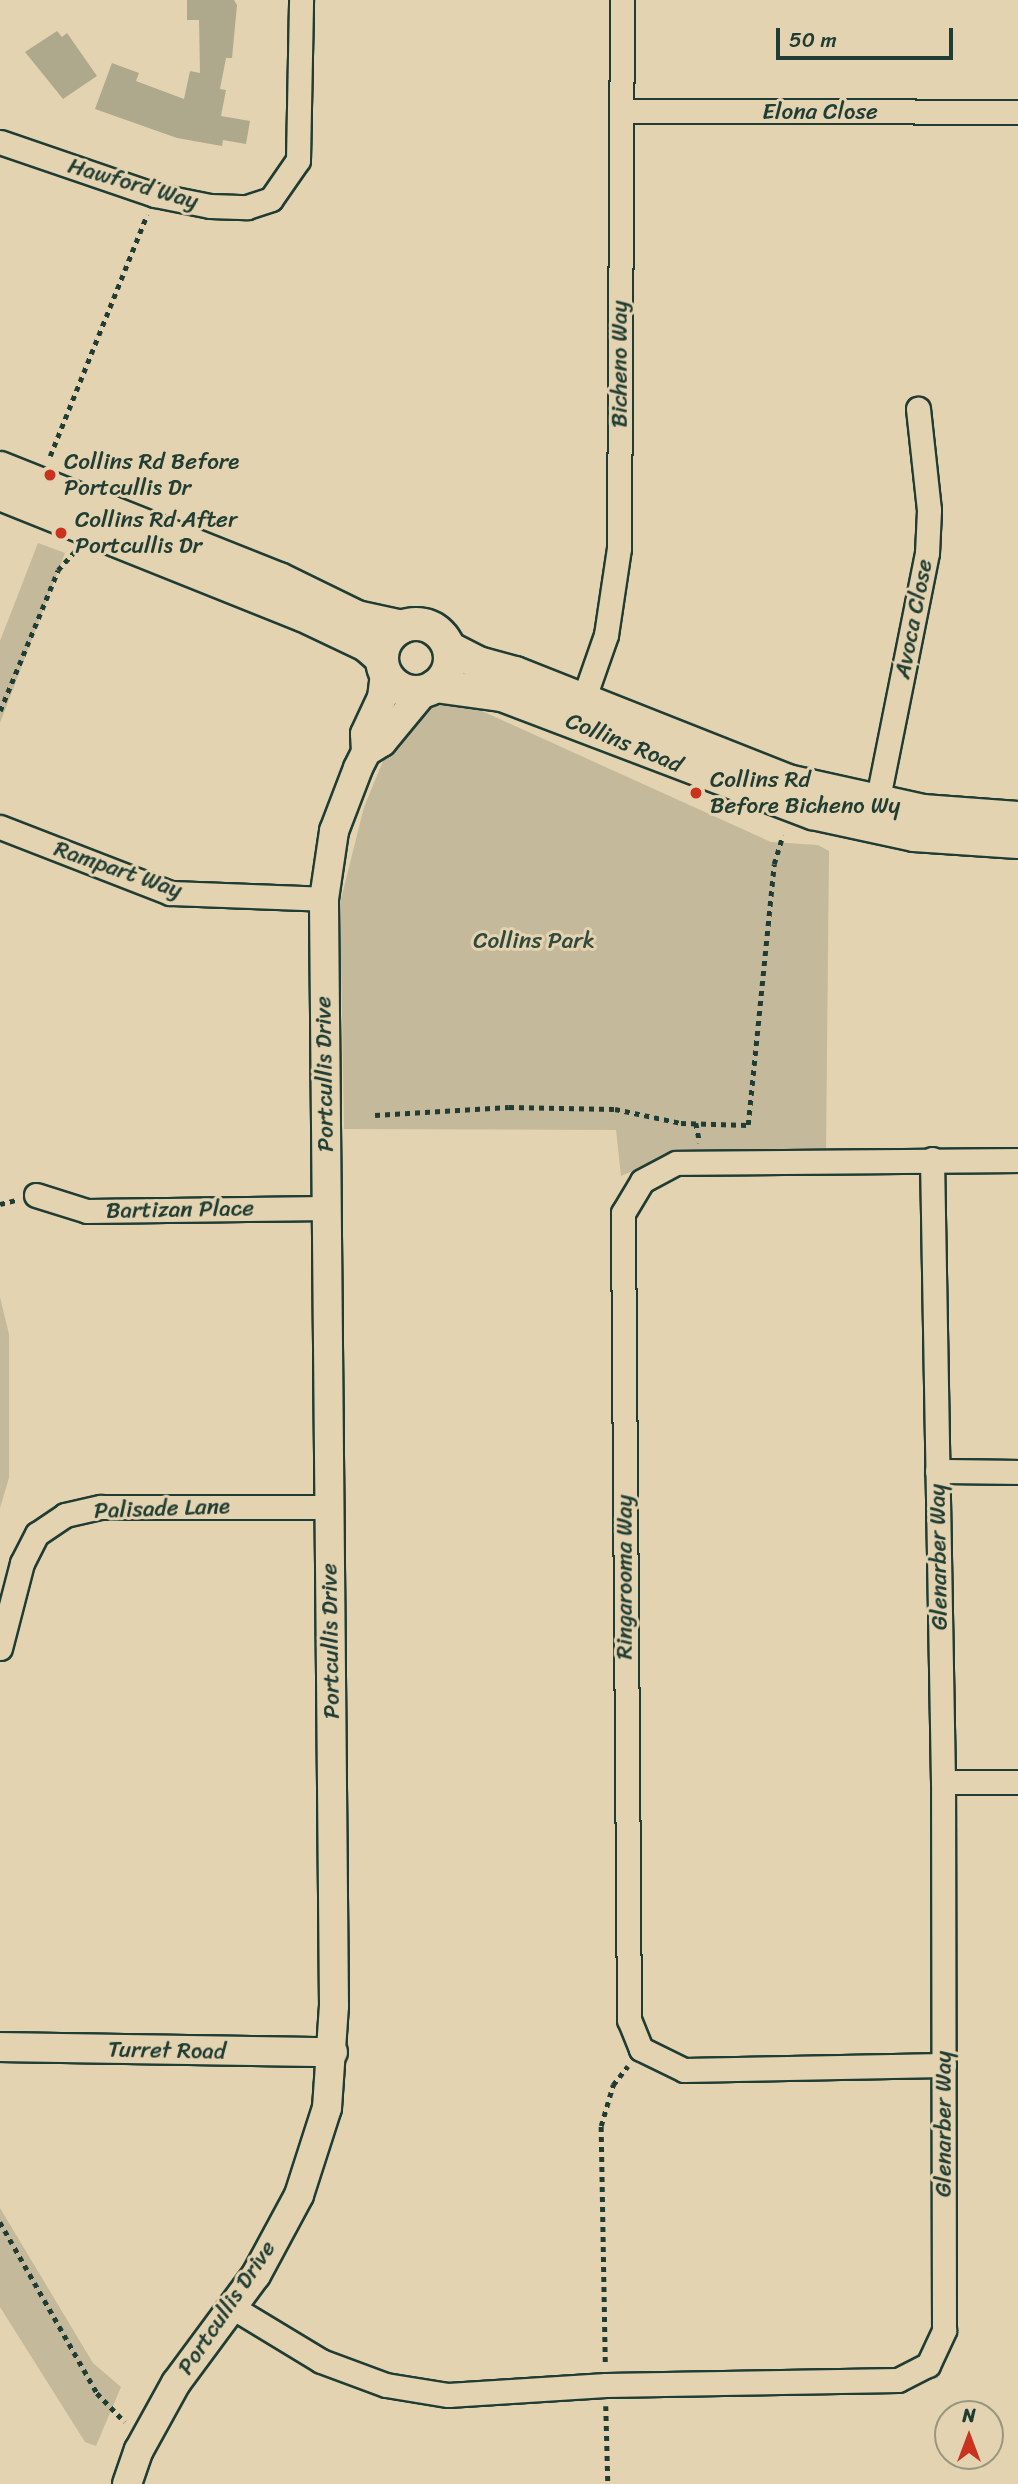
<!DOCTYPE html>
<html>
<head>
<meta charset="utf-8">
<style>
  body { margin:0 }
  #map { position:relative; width:1018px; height:2484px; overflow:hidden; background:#e4d3b0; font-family:Sriracha,sans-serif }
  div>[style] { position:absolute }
  .green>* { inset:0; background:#c4ba9b }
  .building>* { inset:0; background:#aea98d }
  .path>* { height:4.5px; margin-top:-2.25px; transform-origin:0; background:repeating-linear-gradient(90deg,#1f3d34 0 5px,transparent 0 10px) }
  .roads { filter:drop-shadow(2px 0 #1f3d34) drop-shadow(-2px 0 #1f3d34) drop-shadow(0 2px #1f3d34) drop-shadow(0 -2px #1f3d34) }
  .minor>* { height:23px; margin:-11.5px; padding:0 11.5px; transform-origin:11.5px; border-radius:11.5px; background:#e4d3b0 }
  .tertiary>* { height:28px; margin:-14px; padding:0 14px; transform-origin:14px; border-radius:14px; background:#e4d3b0 }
  .secondary>* { height:32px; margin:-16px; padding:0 16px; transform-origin:16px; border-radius:16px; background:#e4d3b0 }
  .secondary>.ring { margin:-16px; padding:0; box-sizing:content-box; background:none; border:32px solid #e4d3b0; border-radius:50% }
  .dots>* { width:19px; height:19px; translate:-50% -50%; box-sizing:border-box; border:4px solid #e4d3b0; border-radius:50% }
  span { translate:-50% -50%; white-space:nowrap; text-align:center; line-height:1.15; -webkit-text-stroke:6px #e4d3b0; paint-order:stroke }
  .street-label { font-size:23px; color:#1f3d34 }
  .poi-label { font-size:23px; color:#1f3d34 }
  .left { translate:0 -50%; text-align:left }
  .park-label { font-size:23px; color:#304a3e }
  .north { position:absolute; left:934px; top:2400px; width:70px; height:70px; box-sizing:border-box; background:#e4d3b0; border:2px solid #95977e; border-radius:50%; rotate:0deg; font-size:19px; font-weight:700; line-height:28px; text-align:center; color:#1f3d34 }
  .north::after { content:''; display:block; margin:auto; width:24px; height:32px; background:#c8321e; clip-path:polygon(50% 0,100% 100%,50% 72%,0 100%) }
  .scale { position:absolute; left:776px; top:28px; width:177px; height:32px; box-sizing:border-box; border:4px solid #1f3d34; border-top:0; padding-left:9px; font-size:21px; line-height:24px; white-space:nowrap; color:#1f3d34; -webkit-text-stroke:5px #e4d3b0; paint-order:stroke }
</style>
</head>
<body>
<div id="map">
  <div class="green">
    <i style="clip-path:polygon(38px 543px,65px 553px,0 723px,0 641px)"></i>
    <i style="clip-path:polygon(443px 701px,462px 702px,771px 842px,818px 845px,829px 851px,826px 1156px,674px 1153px,621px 1176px,616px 1130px,344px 1129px,340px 903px,364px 807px,383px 761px,420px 712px)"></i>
    <i style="clip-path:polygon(0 1297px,9px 1334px,9px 1478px,0 1508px)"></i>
    <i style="clip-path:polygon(0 2208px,93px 2363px,121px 2387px,96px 2446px,85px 2442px,0 2307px)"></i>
  </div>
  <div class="building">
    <i style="clip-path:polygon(187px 0,234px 0,237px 5px,232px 58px,226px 58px,220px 89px,226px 90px,221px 116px,250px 121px,246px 144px,223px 140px,222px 146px,177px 138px,95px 109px,112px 63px,139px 73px,136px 81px,184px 99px,190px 71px,200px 73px,199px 20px,187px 20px)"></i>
    <i style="clip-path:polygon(57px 31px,62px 37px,67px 33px,97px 76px,63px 99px,25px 52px)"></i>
  </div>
  <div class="path">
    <i style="left:50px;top:456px;width:260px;rotate:-68.1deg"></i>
    <i style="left:0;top:711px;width:152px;rotate:-67.6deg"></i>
    <i style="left:58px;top:570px;width:25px;rotate:-48deg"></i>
    <i style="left:375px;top:1115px;width:134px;rotate:-3.4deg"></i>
    <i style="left:509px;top:1107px;width:106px;rotate:1.1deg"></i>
    <i style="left:615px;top:1109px;width:67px;rotate:12deg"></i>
    <i style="left:681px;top:1123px;width:67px;rotate:1.7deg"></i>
    <i style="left:748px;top:1125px;width:262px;rotate:-84.3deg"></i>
    <i style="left:774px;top:864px;width:30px;rotate:-73deg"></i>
    <i style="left:696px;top:1123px;width:20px;rotate:79deg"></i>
    <i style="left:0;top:1204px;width:16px;rotate:-14deg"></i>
    <i style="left:0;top:2222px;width:197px;rotate:60.4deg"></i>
    <i style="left:97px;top:2393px;width:40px;rotate:46deg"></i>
    <i style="left:605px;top:2362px;width:236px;rotate:-91deg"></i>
    <i style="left:601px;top:2126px;width:43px;rotate:-73.7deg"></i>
    <i style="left:613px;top:2085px;width:24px;rotate:-52deg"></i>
    <i style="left:606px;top:2406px;width:78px;rotate:88.5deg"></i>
  </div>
  <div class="roads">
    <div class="minor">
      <i style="left:621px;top:111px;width:397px;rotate:0.1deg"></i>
      <i style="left:0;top:142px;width:164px;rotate:18.9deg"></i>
      <i style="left:155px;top:195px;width:56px;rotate:11.3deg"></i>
      <i style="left:210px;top:206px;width:37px;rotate:2deg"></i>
      <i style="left:247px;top:207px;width:25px;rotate:-18deg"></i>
      <i style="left:271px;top:199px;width:47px;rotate:-55.3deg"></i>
      <i style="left:298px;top:160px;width:160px;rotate:-88.9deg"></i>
      <i style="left:579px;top:712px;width:82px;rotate:-70.7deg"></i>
      <i style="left:606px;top:635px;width:88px;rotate:-81.5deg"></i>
      <i style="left:619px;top:548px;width:548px;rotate:-89.69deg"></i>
      <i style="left:875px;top:813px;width:265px;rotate:-78.7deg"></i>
      <i style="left:927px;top:553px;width:43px;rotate:-87.3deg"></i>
      <i style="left:929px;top:510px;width:102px;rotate:-96.2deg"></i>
      <i style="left:0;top:827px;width:182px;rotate:21.2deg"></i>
      <i style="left:170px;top:893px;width:154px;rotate:2.2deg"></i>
      <i style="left:36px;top:1195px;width:53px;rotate:17.4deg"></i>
      <i style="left:87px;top:1211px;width:240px;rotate:-0.7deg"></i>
      <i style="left:937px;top:1471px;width:81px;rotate:0.7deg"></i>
      <i style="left:0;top:1648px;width:88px;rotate:-75.5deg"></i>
      <i style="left:22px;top:1563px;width:33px;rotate:-63deg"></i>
      <i style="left:37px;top:1534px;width:34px;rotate:-34deg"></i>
      <i style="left:65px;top:1515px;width:37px;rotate:-13deg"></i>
      <i style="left:101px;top:1507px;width:229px"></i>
      <i style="left:943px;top:1782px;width:75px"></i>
      <i style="left:944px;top:2065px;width:260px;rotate:178.9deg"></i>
      <i style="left:684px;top:2070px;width:48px;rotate:-154deg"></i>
      <i style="left:641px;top:2049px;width:31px;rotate:-112deg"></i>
      <i style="left:629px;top:2020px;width:807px;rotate:-90.43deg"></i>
      <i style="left:623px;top:1213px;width:37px;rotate:-59deg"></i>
      <i style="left:642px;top:1181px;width:38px;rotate:-28deg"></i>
      <i style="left:676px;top:1163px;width:342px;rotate:-0.5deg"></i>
      <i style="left:232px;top:2307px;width:104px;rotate:31.2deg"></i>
      <i style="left:321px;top:2361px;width:69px;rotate:20.3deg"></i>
      <i style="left:386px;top:2385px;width:63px;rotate:9.2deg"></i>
      <i style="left:448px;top:2395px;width:158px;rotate:-3.6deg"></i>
      <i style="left:606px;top:2385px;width:292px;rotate:-1deg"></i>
      <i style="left:898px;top:2380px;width:34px;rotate:-27deg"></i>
      <i style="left:928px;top:2365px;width:38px;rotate:-65deg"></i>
      <i style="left:944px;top:2330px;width:548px;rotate:-90.1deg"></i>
      <i style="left:943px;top:1782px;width:623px;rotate:-91.01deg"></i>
    </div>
    <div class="tertiary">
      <i style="left:366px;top:752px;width:18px;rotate:-93deg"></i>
      <i style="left:365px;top:734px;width:40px;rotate:-65deg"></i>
      <i style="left:382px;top:698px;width:26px;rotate:-83deg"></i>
      <i style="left:0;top:2047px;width:333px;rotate:0.9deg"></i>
      <i style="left:127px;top:2484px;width:36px;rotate:-71deg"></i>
      <i style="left:139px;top:2450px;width:77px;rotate:-61.1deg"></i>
      <i style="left:176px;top:2383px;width:134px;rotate:-53.5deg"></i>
      <i style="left:256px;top:2275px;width:91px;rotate:-61.7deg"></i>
      <i style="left:299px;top:2195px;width:91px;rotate:-72.2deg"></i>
      <i style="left:327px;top:2108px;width:102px;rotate:-86.1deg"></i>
      <i style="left:334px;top:2006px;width:1107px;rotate:-90.52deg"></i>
      <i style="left:324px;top:899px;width:69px;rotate:-81.6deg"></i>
      <i style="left:334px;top:831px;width:67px;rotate:-69.1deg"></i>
      <i style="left:358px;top:768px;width:18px;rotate:-63deg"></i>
      <i style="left:366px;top:752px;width:19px;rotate:-32deg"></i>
      <i style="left:382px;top:742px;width:67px;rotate:-50.4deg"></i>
    </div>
    <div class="secondary">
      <i style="left:0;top:468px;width:300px;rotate:21.7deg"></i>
      <i style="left:279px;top:579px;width:87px;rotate:26deg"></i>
      <i style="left:357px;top:617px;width:46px;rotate:12.5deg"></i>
      <i style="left:0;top:494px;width:326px;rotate:21.8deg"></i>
      <i style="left:303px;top:615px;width:70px;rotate:25.5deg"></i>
      <i style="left:366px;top:645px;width:21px;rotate:41deg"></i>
      <i class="ring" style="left:382px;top:624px;width:36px;height:36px"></i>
      <i style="left:449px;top:648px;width:33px;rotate:27deg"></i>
      <i style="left:478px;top:663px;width:38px;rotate:15deg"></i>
      <i style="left:515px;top:673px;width:294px;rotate:21.6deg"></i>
      <i style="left:788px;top:781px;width:138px;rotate:12.5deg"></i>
      <i style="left:923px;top:811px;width:95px;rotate:4.2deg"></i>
      <i style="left:435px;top:686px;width:68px;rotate:7.7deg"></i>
      <i style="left:502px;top:695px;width:333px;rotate:20.8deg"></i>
      <i style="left:813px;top:813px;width:103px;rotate:12.3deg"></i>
      <i style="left:914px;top:835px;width:104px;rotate:3.9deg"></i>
    </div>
  </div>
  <div class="dots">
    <i style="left:50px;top:475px;background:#c8321e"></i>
    <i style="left:61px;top:533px;background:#c8321e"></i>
    <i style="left:696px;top:793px;background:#c8321e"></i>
  </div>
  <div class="street-label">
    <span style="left:820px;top:112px">Elona Close</span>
    <span style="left:133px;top:184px;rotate:16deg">Hawford Way</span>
    <span style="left:620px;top:364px;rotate:-90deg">Bicheno Way</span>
    <span style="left:914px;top:619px;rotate:-79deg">Avoca Close</span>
    <span style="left:624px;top:743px;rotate:22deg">Collins Road</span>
    <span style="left:118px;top:870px;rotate:19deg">Rampart Way</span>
    <span style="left:325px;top:1074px;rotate:-91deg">Portcullis Drive</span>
    <span style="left:180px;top:1210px;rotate:-1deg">Bartizan Place</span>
    <span style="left:162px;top:1509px;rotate:-2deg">Palisade Lane</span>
    <span style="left:939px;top:1557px;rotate:-91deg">Glenarber Way</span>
    <span style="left:625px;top:1577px;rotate:-90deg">Ringarooma Way</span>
    <span style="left:331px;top:1641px;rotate:-91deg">Portcullis Drive</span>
    <span style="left:167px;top:2051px;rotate:1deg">Turret Road</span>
    <span style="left:944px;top:2124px;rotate:-90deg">Glenarber Way</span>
    <span style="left:227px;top:2308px;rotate:-56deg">Portcullis Drive</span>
  </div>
  <div class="poi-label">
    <span class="left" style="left:64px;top:475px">Collins Rd Before<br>Portcullis Dr</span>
    <span class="left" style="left:75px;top:533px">Collins Rd After<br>Portcullis Dr</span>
    <span class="left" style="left:710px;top:793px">Collins Rd<br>Before Bicheno Wy</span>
  </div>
  <div class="park-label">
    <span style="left:534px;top:941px">Collins Park</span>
  </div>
  <div class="north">N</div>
  <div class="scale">50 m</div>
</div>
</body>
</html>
